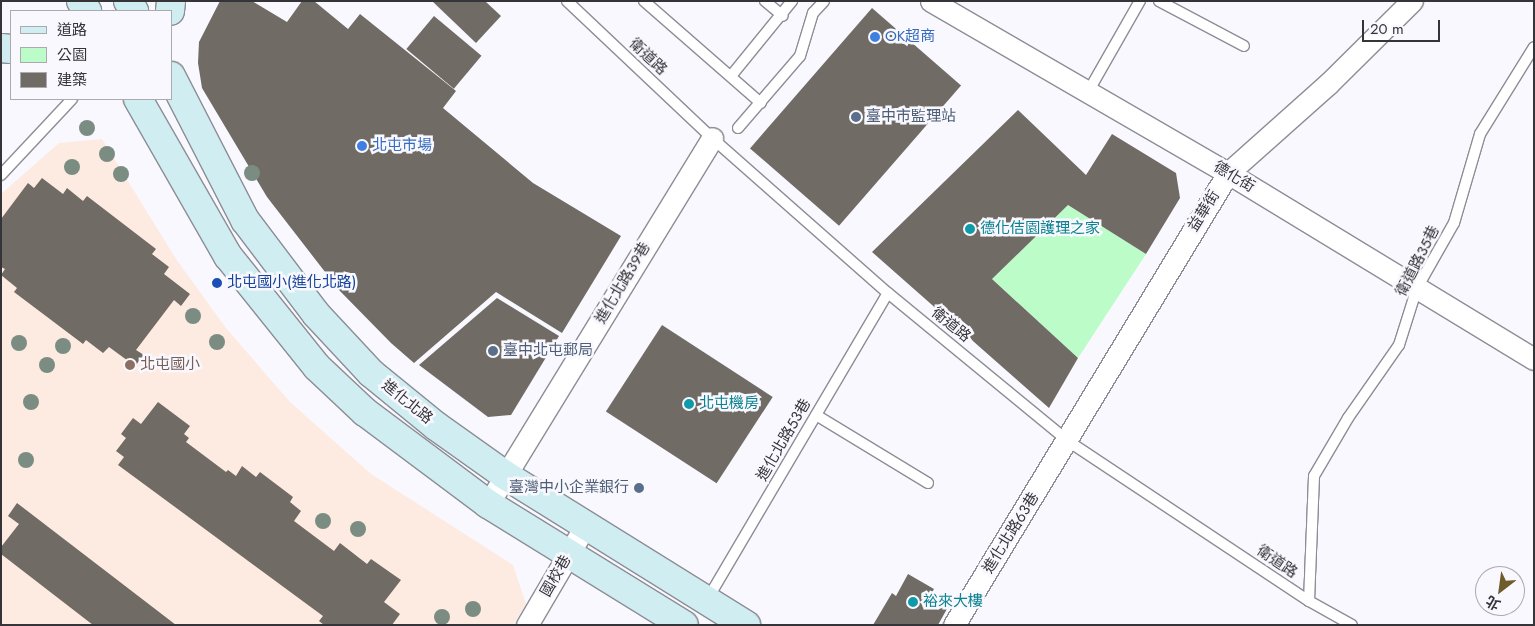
<!DOCTYPE html>
<html>
<head>
<meta charset="utf-8">
<style>
  body { margin:0 }
  #map { position:relative; width:1535px; height:626px; overflow:hidden; background:#f8f8fe; font-family:Jost,"Noto Sans TC",sans-serif }
  div>[style] { position:absolute }
  .education>* { inset:0; background:#fdebe1 }
  .green>* { inset:0; background:#bbfcc8 }
  .building>* { inset:0; background:#706b64; transform-origin:0 0 }
  .roads { filter:drop-shadow(1px 0 #8d8d96) drop-shadow(-1px 0 #8d8d96) drop-shadow(0 1px #8d8d96) drop-shadow(0 -1px #8d8d96) }
  .lane>* { height:10px; margin:-5px; padding:0 5px; transform-origin:5px; border-radius:5px; background:#fff }
  .street>* { height:21px; margin:-10.5px; padding:0 10.5px; transform-origin:10.5px; border-radius:10.5px; background:#fff }
  .secondary>* { height:28px; margin:-14px; padding:0 14px; transform-origin:14px; border-radius:14px; background:#d0eef2 }
  .trees>* { width:16px; height:16px; margin:-8px; border-radius:50%; background:#7b8d82 }
  .dots>* { width:14px; height:14px; translate:-50% -50%; box-sizing:border-box; border:2px solid #f8f8fe; border-radius:50% }
  span { translate:-50% -50%; white-space:nowrap; text-align:center; line-height:1.15; -webkit-text-stroke:5px #f8f8fe; paint-order:stroke }
  .shop-label { font-size:15px; color:#366cbe }
  .left { translate:0 -50%; text-align:left }
  .street-label { font-size:15px; color:#353539 }
  .service-label { font-size:15px; color:#4e5e75 }
  .right { translate:-100% -50%; text-align:right }
  .culture-label { font-size:15px; color:#0d838f }
  .transit-label { font-size:15px; color:#164399 }
  .education-label { font-size:15px; color:#785e54 }
  .frame { position:absolute; inset:0; border:2px solid #353539; pointer-events:none }
  .legend { position:absolute; left:10px; top:10px; width:162px; height:90px; box-sizing:border-box; background:#f8f8fe; border:1px solid #aaaaaf; margin:0; padding:6px 9px; list-style:none; font-size:15px; color:#353539 }
  .legend li { display:flex; align-items:center; gap:10px; height:25px }
  .legend b { width:25px; border:1px solid #aaaaaf }
  .north { position:absolute; left:1475px; top:566px; width:50px; height:50px; box-sizing:border-box; background:#f8f8fe; border:1px solid #aaaaaf; border-radius:50%; rotate:210deg; font-size:14px; font-weight:700; line-height:20px; text-align:center; color:#353539 }
  .north::after { content:''; display:block; margin:auto; width:18px; height:22px; background:#6e5c2a; clip-path:polygon(50% 0,100% 100%,50% 72%,0 100%) }
  .scale { position:absolute; left:1362px; top:20px; width:78px; height:22px; box-sizing:border-box; border:2px solid #353539; border-top:0; padding-left:6px; font-size:15px; line-height:18px; white-space:nowrap; color:#353539; -webkit-text-stroke:4px #f8f8fe; paint-order:stroke }
</style>
</head>
<body>
<div id="map">
  <div class="education">
    <i style="clip-path:polygon(102px 139px,176px 259px,226px 328px,290px 402px,371px 474px,513px 565px,526px 604px,513px 625px,1px 625px,1px 194px,59px 143px)"></i>
  </div>
  <div class="green">
    <i style="clip-path:polygon(1068px 205px,1146px 254px,1078px 358px,992px 279px)"></i>
  </div>
  <div class="building">
    <i style="clip-path:polygon(220px 1px,252px 1px,287px 22px,302px 1px,314px 1px,348px 29px,360px 14px,456px 91px,443px 108px,533px 183px,621px 236px,562px 333px,496px 292px,414px 363px,391px 343px,339px 290px,267px 197px,202px 88px,198px 63px,199px 42px)"></i>
    <i style="clip-path:polygon(432px 1px,485px 1px,501px 16px,476px 43px)"></i>
    <i style="left:872px;top:8px;width:118px;height:186px;rotate:41deg"></i>
    <i style="left:434px;top:16px;width:62px;height:43px;rotate:40deg"></i>
    <i style="clip-path:polygon(1018px 110px,1086px 175px,1112px 134px,1176px 173px,1180px 198px,1146px 254px,1068px 205px,992px 279px,1078px 358px,1049px 408px,872px 252px)"></i>
    <i style="clip-path:polygon(42px 178px,63px 194px,67px 188px,83px 201px,87px 196px,156px 249px,152px 254px,169px 267px,164px 274px,190px 294px,181px 306px,174px 300px,136px 350px,144px 355px,135px 366px,109px 347px,103px 353px,86px 340px,83px 344px,14px 292px,17px 288px,1px 275px,5px 269px,1px 267px,1px 219px,28px 183px,34px 188px)"></i>
    <i style="clip-path:polygon(497px 298px,559px 336px,511px 415px,488px 417px,419px 365px)"></i>
    <i style="left:662px;top:325px;width:132px;height:103px;rotate:33deg"></i>
    <i style="clip-path:polygon(158px 402px,190px 426px,184px 434px,189px 438px,186px 442px,226px 472px,228px 470px,236px 476px,242px 466px,256px 477px,260px 472px,293px 497px,290px 502px,301px 511px,294px 521px,334px 551px,340px 543px,367px 564px,371px 559px,401px 580px,384px 602px,400px 614px,392px 625px,324px 625px,319px 621px,323px 616px,118px 465px,124px 457px,116px 451px,126px 438px,121px 434px,133px 418px,141px 424px)"></i>
    <i style="clip-path:polygon(17px 503px,176px 625px,93px 625px,1px 554px,1px 547px,19px 524px,8px 516px)"></i>
    <i style="clip-path:polygon(908px 574px,934px 589px,930px 596px,948px 607px,938px 625px,873px 625px,892px 593px,896px 596px)"></i>
  </div>
  <div class="roads">
    <div class="lane">
      <i style="left:567px;top:1px;width:199px;rotate:43.4deg"></i>
      <i style="left:712px;top:138px;width:235px;rotate:41.4deg"></i>
      <i style="left:888px;top:293px;width:233px;rotate:39.4deg"></i>
      <i style="left:1068px;top:441px;width:289px;rotate:33.6deg"></i>
      <i style="left:1309px;top:601px;width:49px;rotate:29.2deg"></i>
      <i style="left:644px;top:1px;width:155px;rotate:41.1deg"></i>
      <i style="left:765px;top:1px;width:23px;rotate:40deg"></i>
      <i style="left:1159px;top:1px;width:96px;rotate:27.9deg"></i>
      <i style="left:731px;top:76px;width:97px;rotate:-50.9deg"></i>
      <i style="left:1088px;top:92px;width:105px;rotate:-60.3deg"></i>
      <i style="left:738px;top:128px;width:95px;rotate:-49.3deg"></i>
      <i style="left:800px;top:56px;width:45px;rotate:-73.2deg"></i>
      <i style="left:813px;top:13px;width:16px;rotate:-47deg"></i>
      <i style="left:1px;top:175px;width:104px;rotate:-46.9deg"></i>
      <i style="left:816px;top:415px;width:131px;rotate:31.3deg"></i>
      <i style="left:707px;top:600px;width:356px;rotate:-59.5deg"></i>
      <i style="left:1309px;top:601px;width:125px;rotate:-87.7deg"></i>
      <i style="left:1314px;top:476px;width:67px;rotate:-59.6deg"></i>
      <i style="left:1348px;top:418px;width:89px;rotate:-55.1deg"></i>
      <i style="left:1399px;top:345px;width:60px;rotate:-72.5deg"></i>
      <i style="left:1417px;top:288px;width:75px;rotate:-60.4deg"></i>
      <i style="left:1454px;top:223px;width:93px;rotate:-73.7deg"></i>
      <i style="left:1480px;top:134px;width:102px;rotate:-58.2deg"></i>
    </div>
    <div class="street">
      <i style="left:931px;top:1px;width:343px;rotate:30.1deg"></i>
      <i style="left:1228px;top:173px;width:358px;rotate:31.3deg"></i>
      <i style="left:488px;top:504px;width:429px;rotate:-58.5deg"></i>
      <i style="left:527px;top:625px;width:115px;rotate:-59.6deg"></i>
      <i style="left:954px;top:625px;width:529px;rotate:-58.78deg"></i>
      <i style="left:1228px;top:173px;width:134px;rotate:-41.7deg"></i>
      <i style="left:1328px;top:84px;width:118px;rotate:-44.7deg"></i>
    </div>
    <div class="secondary">
      <i style="left:81px;top:1px;width:12px;rotate:59deg"></i>
      <i style="left:128px;top:1px;width:12px;rotate:59deg"></i>
      <i style="left:170px;top:11px;width:10px;rotate:-84deg"></i>
      <i style="left:1px;top:48px;width:10px;rotate:6deg"></i>
      <i style="left:171px;top:76px;width:162px;rotate:62.8deg"></i>
      <i style="left:245px;top:220px;width:118px;rotate:52.9deg"></i>
      <i style="left:316px;top:314px;width:81px;rotate:47deg"></i>
      <i style="left:371px;top:373px;width:84px;rotate:39.2deg"></i>
      <i style="left:436px;top:426px;width:85px;rotate:35.4deg"></i>
      <i style="left:505px;top:475px;width:284px;rotate:31.9deg"></i>
      <i style="left:138px;top:99px;width:181px;rotate:60.2deg"></i>
      <i style="left:228px;top:256px;width:142px;rotate:51.3deg"></i>
      <i style="left:317px;top:367px;width:66px;rotate:43.2deg"></i>
      <i style="left:365px;top:412px;width:154px;rotate:36.8deg"></i>
      <i style="left:488px;top:504px;width:230px;rotate:31.7deg"></i>
    </div>
  </div>
  <div class="trees">
    <i style="left:87px;top:128px"></i>
    <i style="left:107px;top:154px"></i>
    <i style="left:72px;top:167px"></i>
    <i style="left:252px;top:173px"></i>
    <i style="left:121px;top:174px"></i>
    <i style="left:193px;top:316px"></i>
    <i style="left:217px;top:342px"></i>
    <i style="left:19px;top:343px"></i>
    <i style="left:63px;top:346px"></i>
    <i style="left:47px;top:365px"></i>
    <i style="left:31px;top:402px"></i>
    <i style="left:26px;top:460px"></i>
    <i style="left:323px;top:521px"></i>
    <i style="left:358px;top:529px"></i>
    <i style="left:473px;top:609px"></i>
    <i style="left:442px;top:617px"></i>
  </div>
  <div class="dots">
    <i style="left:875px;top:37px;background:#3f7fe0"></i>
    <i style="left:856px;top:117px;background:#5c6f8a"></i>
    <i style="left:362px;top:146px;background:#3f7fe0"></i>
    <i style="left:970px;top:229px;background:#0f9aa8"></i>
    <i style="left:217px;top:283px;background:#1a4fb4"></i>
    <i style="left:493px;top:351px;background:#5c6f8a"></i>
    <i style="left:130px;top:365px;background:#8d6e63"></i>
    <i style="left:689px;top:404px;background:#0f9aa8"></i>
    <i style="left:639px;top:488px;background:#5c6f8a"></i>
    <i style="left:913px;top:602px;background:#0f9aa8"></i>
  </div>
  <div class="shop-label">
    <span class="left" style="left:885px;top:37px">OK超商</span>
    <span class="left" style="left:372px;top:146px">北屯市場</span>
  </div>
  <div class="street-label">
    <span style="left:648px;top:57px;rotate:43deg">衛道路</span>
    <span style="left:1234px;top:177px;rotate:31deg">德化街</span>
    <span style="left:1204px;top:211px;rotate:-58deg">益華街</span>
    <span style="left:1418px;top:261px;rotate:-63deg">衛道路35巷</span>
    <span style="left:623px;top:283px;rotate:-59deg">進化北路39巷</span>
    <span style="left:951px;top:325px;rotate:39deg">衛道路</span>
    <span style="left:407px;top:402px;rotate:39deg">進化北路</span>
    <span style="left:784px;top:440px;rotate:-60deg">進化北路53巷</span>
    <span style="left:1011px;top:533px;rotate:-58deg">進化北路63巷</span>
    <span style="left:1277px;top:562px;rotate:34deg">衛道路</span>
    <span style="left:556px;top:576px;rotate:-60deg">國校巷</span>
  </div>
  <div class="service-label">
    <span class="left" style="left:866px;top:117px">臺中市監理站</span>
    <span class="left" style="left:503px;top:351px">臺中北屯郵局</span>
    <span class="right" style="left:629px;top:488px">臺灣中小企業銀行</span>
  </div>
  <div class="culture-label">
    <span class="left" style="left:980px;top:229px">德化佶園護理之家</span>
    <span class="left" style="left:699px;top:404px">北屯機房</span>
    <span class="left" style="left:923px;top:602px">裕來大樓</span>
  </div>
  <div class="transit-label">
    <span class="left" style="left:227px;top:283px">北屯國小(進化北路)</span>
  </div>
  <div class="education-label">
    <span class="left" style="left:140px;top:365px">北屯國小</span>
  </div>
  <div class="frame"></div>
  <ul class="legend">
  <li><b style="height:6px;background:#d0eef2"></b>道路</li>
  <li><b style="height:14px;background:#bbfcc8"></b>公園</li>
  <li><b style="height:14px;background:#706b64"></b>建築</li>
  </ul>
  <div class="north">北</div>
  <div class="scale">20 m</div>
</div>
</body>
</html>
